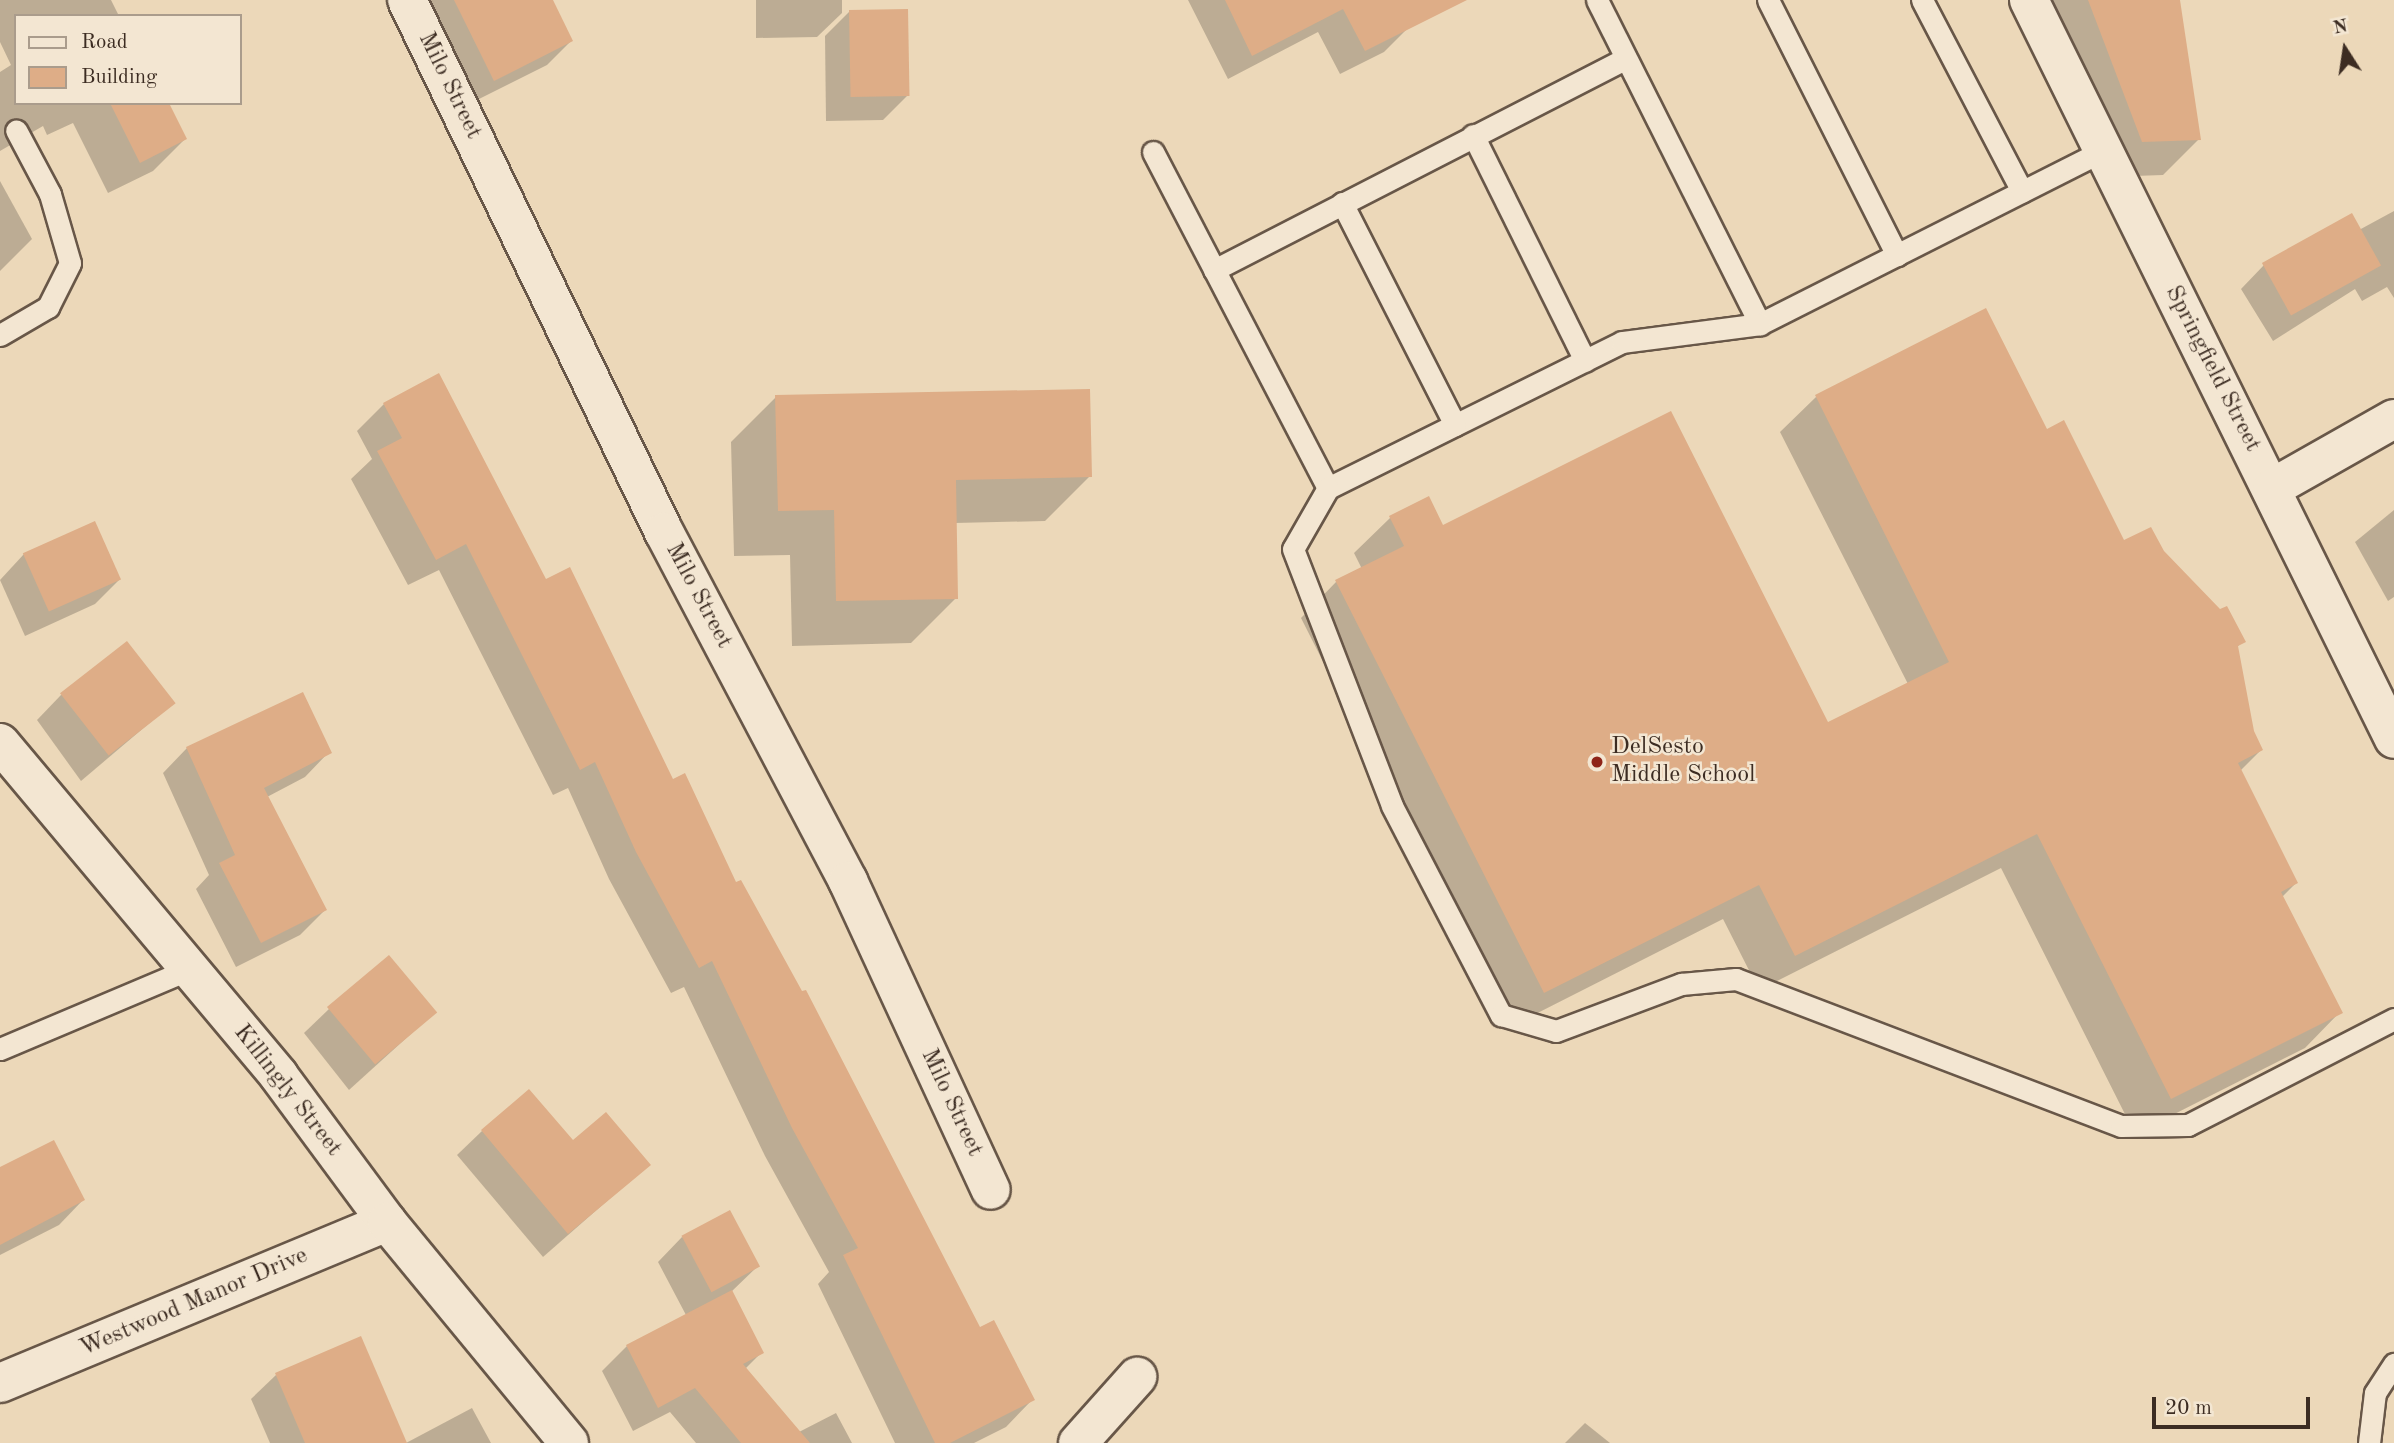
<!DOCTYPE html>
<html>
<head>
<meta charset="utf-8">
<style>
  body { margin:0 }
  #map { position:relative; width:2394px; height:1443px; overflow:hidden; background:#ecd8b9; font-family:"Old Standard TT",serif }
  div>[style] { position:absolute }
  .shadow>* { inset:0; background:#0003 }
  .building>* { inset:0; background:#dead87; transform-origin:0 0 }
  .roads { filter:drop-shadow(2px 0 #685748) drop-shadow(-2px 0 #685748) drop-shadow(0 2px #685748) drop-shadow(0 -2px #685748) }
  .service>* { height:21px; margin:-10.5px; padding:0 10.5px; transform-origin:10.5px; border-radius:10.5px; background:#f3e6d2 }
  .minor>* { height:38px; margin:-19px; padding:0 19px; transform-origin:19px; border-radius:19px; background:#f3e6d2 }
  .secondary>* { height:38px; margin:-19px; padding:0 19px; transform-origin:19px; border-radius:19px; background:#f3e6d2 }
  .dots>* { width:19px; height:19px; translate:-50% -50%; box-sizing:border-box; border:4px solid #f3e6d2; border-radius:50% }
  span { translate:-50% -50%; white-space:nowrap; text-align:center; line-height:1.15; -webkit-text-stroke:5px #f3e6d2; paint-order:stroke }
  .street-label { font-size:24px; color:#3c2c22 }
  .poi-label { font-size:24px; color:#3c2c22 }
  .left { translate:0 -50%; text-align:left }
  .legend { position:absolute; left:14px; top:14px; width:228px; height:91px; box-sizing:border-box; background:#f3e6d2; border:2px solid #aa9c8c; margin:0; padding:9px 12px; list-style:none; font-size:21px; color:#3c2c22 }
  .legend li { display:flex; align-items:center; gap:14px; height:35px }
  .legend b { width:35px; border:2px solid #aa9c8c }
  .north { position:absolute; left:2310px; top:14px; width:70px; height:70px; -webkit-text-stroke:5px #f3e6d2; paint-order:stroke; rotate:348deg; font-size:19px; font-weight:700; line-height:28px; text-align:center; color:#3c2c22 }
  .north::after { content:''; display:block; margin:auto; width:24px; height:32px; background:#3c2c22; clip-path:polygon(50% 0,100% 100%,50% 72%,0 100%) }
  .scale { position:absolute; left:2152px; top:1397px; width:158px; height:32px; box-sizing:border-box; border:4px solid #3c2c22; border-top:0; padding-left:9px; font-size:21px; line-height:24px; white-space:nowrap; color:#3c2c22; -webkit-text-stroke:5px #f3e6d2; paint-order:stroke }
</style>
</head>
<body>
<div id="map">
  <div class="shadow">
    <i style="clip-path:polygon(0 0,111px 0,119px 16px,16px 16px,16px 103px,166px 103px,185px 139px,153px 171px,108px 193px,73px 123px,47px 135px,43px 126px,0 151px,0 72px,11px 65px,0 42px)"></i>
    <i style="clip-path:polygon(418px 0,551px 0,571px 41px,547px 65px,469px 104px)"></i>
    <i style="clip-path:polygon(756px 0,842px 0,842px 13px,817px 37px,756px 38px)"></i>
    <i style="clip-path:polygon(1188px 0,1413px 0,1409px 27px,1384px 52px,1340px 74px,1318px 32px,1228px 79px)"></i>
    <i style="clip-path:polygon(2039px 0,2178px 0,2199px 139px,2163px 175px,2106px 177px)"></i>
    <i style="clip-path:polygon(850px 11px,907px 96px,883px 120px,826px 121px,825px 36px)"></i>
    <i style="clip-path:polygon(0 181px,32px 239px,0 271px)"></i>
    <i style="clip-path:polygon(2394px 211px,2394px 298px,2387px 287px,2362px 301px,2355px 289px,2273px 341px,2241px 289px,2264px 265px,2359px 230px)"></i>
    <i style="clip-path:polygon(776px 397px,1090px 476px,1045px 521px,955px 523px,956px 598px,911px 643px,792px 646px,790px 555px,734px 556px,731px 442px)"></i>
    <i style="clip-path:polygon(1816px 397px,2046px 432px,2123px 542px,2163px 552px,2243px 641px,2236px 648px,2252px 732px,2261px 750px,2240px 771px,2296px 883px,2282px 897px,2340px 1012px,2305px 1048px,2135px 1134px,2001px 868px,1759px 990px,1723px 919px,1508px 1028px,1301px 618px,1336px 582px,1362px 569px,1354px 553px,1390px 518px,1428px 498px,1442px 528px,1827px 725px,1908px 684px,1780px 432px)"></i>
    <i style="clip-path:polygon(384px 404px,545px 581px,673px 781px,735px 884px,979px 1330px,1032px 1400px,1006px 1427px,974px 1443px,895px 1443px,818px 1284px,829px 1272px,765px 1156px,684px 987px,671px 993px,609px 879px,568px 788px,553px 795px,439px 570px,408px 585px,351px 479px,372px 459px,357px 431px)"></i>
    <i style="clip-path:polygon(2394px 510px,2394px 597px,2388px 601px,2355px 542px)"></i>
    <i style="clip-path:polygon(24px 554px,119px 580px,95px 604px,25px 636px,0 580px)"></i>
    <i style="clip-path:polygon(61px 695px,173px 703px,81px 781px,37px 720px)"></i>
    <i style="clip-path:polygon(187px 748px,329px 752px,305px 777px,267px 797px,325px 910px,300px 935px,236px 967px,196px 889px,209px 875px,163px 773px)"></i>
    <i style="clip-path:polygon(329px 1009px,435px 1012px,349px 1090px,304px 1033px)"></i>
    <i style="clip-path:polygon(482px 1131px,572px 1143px,648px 1165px,543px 1257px,457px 1155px)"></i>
    <i style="clip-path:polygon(0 1169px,83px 1200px,59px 1225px,0 1255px)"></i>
    <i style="clip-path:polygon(682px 1237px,758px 1266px,731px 1292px,762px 1352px,745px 1369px,799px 1432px,836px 1413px,852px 1443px,696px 1443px,670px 1412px,633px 1431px,602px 1371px,627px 1346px,686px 1315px,658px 1262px)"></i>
    <i style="clip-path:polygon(276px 1375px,405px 1443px,270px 1443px,251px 1399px)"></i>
    <i style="clip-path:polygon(472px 1408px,491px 1443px,406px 1443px)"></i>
    <i style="clip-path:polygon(1585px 1423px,1610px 1443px,1565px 1443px)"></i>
  </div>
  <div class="building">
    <i style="clip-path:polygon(454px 0,553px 0,573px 41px,494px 81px)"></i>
    <i style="clip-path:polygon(1225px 0,1467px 0,1365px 51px,1343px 9px,1252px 56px)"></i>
    <i style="clip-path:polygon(2088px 0,2180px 0,2201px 140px,2142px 142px)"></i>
    <i style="left:908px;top:9px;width:87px;height:59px;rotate:89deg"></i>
    <i style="clip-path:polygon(110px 103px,169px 103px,187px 139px,140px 163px)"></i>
    <i style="left:2352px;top:213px;width:60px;height:103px;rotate:61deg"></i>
    <i style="clip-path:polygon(1986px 308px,2047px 429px,2064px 420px,2124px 540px,2151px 527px,2164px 551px,2220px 609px,2227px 606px,2246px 642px,2238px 646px,2254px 731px,2263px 750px,2238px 763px,2298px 883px,2281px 892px,2343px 1013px,2171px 1099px,2037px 834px,1795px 956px,1759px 885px,1544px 993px,1335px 580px,1404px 546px,1389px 516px,1429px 496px,1443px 525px,1671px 411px,1828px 722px,1949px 662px,1815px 395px)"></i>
    <i style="clip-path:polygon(439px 373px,546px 579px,570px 567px,673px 779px,685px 773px,736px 882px,741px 880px,802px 991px,806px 990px,980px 1327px,994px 1320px,1035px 1400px,950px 1443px,935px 1443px,843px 1255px,858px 1248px,792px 1128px,712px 961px,699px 968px,636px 852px,595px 762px,580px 770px,466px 544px,436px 560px,377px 451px,402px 438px,383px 403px)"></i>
    <i style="clip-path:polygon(1090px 389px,1092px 477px,956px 480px,958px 599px,836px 601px,834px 510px,778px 511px,775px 395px)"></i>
    <i style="left:95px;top:521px;width:64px;height:79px;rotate:66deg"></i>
    <i style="left:127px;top:641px;width:79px;height:85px;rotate:52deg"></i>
    <i style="clip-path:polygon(303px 692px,332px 753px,264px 788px,327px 910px,261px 943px,219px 863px,235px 855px,186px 747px)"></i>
    <i style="left:389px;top:955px;width:75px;height:81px;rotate:50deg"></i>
    <i style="clip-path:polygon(529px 1089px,573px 1140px,606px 1112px,651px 1165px,568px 1234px,481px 1130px)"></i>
    <i style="clip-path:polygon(54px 1140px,85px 1200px,0 1245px,0 1167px)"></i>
    <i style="left:730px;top:1210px;width:64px;height:55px;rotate:62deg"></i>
    <i style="clip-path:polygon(732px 1290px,764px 1353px,743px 1364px,810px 1443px,741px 1443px,695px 1388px,658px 1408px,626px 1345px)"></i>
    <i style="clip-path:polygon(361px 1336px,407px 1443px,305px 1443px,275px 1373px)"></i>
  </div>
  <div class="roads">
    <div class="service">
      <i style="left:1597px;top:0;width:363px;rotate:63.3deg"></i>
      <i style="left:1760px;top:324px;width:386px;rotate:-26.8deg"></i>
      <i style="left:1768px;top:0;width:286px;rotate:63.2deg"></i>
      <i style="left:1922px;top:0;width:216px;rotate:62.4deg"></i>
      <i style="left:1473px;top:135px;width:252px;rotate:63.6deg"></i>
      <i style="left:1153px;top:152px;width:379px;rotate:62.5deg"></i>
      <i style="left:1328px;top:488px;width:328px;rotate:-26.4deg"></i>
      <i style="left:1622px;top:342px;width:139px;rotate:-7.4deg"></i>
      <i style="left:1342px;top:203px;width:249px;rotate:63deg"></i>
      <i style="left:1214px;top:270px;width:463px;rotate:-27.2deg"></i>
      <i style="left:0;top:335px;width:56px;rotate:-30.3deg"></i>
      <i style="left:48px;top:307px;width:49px;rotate:-63.4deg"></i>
      <i style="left:70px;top:263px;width:72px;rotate:-106.2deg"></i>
      <i style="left:50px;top:194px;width:72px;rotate:-118deg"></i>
      <i style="left:1328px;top:488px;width:70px;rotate:119.8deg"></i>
      <i style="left:1293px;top:549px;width:275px;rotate:68.9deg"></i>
      <i style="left:1392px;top:806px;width:236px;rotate:62.5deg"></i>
      <i style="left:1501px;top:1015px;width:57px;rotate:16.2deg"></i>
      <i style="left:1556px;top:1031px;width:134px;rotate:-20.6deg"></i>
      <i style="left:1681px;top:984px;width:55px;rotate:-5.2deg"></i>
      <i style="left:1736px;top:979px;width:412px;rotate:20.9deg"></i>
      <i style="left:2121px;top:1126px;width:67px;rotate:-0.9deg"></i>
      <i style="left:2188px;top:1125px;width:232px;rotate:-27.2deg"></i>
      <i style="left:0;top:1049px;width:205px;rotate:-22.9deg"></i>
      <i style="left:2369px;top:1443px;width:50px;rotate:-83.2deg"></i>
      <i style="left:2375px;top:1393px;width:35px;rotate:-57deg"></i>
    </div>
    <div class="minor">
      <i style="left:407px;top:0;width:591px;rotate:64.22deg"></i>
      <i style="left:664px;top:532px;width:395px;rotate:62.2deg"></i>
      <i style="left:848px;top:881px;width:340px;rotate:65.2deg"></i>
      <i style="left:2029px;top:0;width:824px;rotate:63.71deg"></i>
      <i style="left:2272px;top:488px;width:140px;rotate:-29.5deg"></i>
      <i style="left:0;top:1383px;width:419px;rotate:-22.6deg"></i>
      <i style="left:1078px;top:1443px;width:89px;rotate:-48.2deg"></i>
    </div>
    <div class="secondary">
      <i style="left:0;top:743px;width:434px;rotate:50deg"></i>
      <i style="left:279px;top:1076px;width:182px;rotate:53.5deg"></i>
      <i style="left:387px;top:1222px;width:286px;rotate:50.5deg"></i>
    </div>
  </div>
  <div class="dots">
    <i style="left:1597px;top:762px;background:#8f2418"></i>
  </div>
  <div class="street-label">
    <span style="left:449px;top:86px;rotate:64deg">Milo Street</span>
    <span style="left:2212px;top:369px;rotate:63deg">Springfield Street</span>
    <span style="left:698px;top:596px;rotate:62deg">Milo Street</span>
    <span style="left:287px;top:1091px;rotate:52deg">Killingly Street</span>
    <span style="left:951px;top:1103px;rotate:65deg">Milo Street</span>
    <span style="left:194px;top:1303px;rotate:-23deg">Westwood Manor Drive</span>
  </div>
  <div class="poi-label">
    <span class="left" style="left:1611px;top:762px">DelSesto<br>Middle School</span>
  </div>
  <ul class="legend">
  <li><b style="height:9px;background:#f3e6d2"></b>Road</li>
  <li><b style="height:19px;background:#dead87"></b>Building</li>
  </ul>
  <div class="north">N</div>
  <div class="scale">20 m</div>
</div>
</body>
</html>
